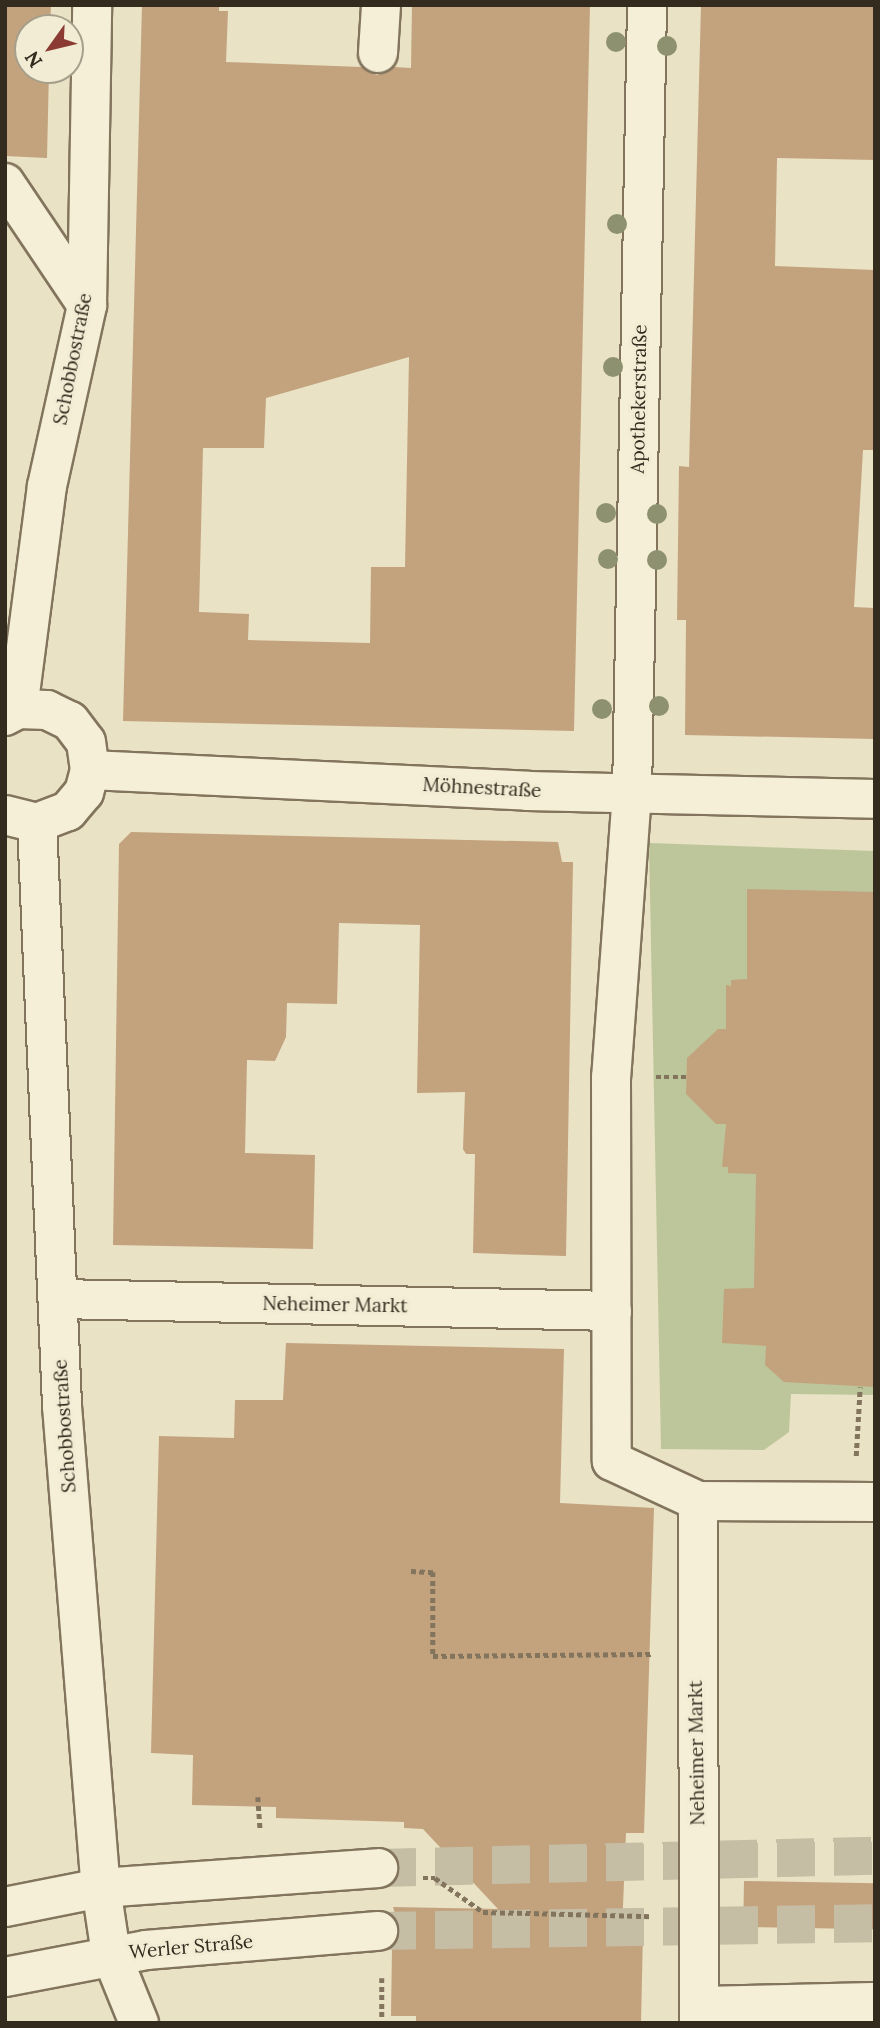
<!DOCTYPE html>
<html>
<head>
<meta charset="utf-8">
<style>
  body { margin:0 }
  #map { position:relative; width:880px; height:2028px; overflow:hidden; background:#e9e2c5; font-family:Lora,serif }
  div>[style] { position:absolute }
  .green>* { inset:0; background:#bdc69a }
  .building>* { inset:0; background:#c3a27e; transform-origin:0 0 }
  .minor-tunnel>* { height:38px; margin-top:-19px; transform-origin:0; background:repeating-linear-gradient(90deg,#c5bda4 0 38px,transparent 0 57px) }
  .path>* { height:4.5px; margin-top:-2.25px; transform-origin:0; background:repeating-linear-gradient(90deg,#82745d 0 5px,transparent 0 8.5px) }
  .roads { filter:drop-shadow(2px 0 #82745d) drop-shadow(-2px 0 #82745d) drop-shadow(0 2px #82745d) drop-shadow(0 -2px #82745d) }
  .minor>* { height:38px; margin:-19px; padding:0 19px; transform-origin:19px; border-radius:19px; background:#f5efd7 }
  .trees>* { width:20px; height:20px; margin:-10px; border-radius:50%; background:#8d916f }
  span { translate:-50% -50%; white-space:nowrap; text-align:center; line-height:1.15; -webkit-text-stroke:6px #f1ecd3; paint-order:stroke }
  .street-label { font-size:19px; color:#342b1f }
  .frame { position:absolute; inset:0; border:7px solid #342b1f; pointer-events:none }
  .north { position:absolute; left:14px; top:14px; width:70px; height:70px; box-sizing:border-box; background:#f1ecd3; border:2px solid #a59f8b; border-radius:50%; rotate:236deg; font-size:19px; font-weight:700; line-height:28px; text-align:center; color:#342b1f }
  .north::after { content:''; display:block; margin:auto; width:24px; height:32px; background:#8b3b33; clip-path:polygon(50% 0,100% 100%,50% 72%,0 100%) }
</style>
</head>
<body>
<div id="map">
  <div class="green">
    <i style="clip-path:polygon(649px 843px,875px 851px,875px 1395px,791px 1394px,789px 1432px,764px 1450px,661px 1449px)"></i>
  </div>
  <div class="building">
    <i style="clip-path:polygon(5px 5px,51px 5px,50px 28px,28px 28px,28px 70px,49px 70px,47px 158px,5px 156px)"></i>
    <i style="clip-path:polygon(evenodd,142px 5px,219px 5px,219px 11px,228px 11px,226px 62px,362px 67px,377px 75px,394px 67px,411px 68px,412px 5px,590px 5px,574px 731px,123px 721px,142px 5px,409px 357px,405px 567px,371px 567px,370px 643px,248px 640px,249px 614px,199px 612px,203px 448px,264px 448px,266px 398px,409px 357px)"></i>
    <i style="clip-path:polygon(701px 5px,875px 5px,875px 160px,777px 158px,775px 266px,875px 270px,875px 450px,863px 450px,854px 607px,875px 608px,875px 739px,685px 735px,686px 620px,677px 620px,679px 466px,689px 467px)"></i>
    <i style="clip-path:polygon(131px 832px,558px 842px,562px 862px,573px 862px,566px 1256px,473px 1253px,475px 1154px,466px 1154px,463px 1149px,465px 1092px,417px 1093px,420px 925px,339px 923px,337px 1004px,287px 1003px,286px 1037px,275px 1061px,247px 1060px,245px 1153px,315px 1155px,313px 1249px,113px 1245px,119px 844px)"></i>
    <i style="clip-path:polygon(747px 889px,875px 892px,875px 1387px,784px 1382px,765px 1365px,766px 1346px,722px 1343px,724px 1289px,754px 1288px,756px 1174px,728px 1173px,728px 1167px,722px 1167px,726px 1124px,716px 1124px,686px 1094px,687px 1058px,718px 1029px,726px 1029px,726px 985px,731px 986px,731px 980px,747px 979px)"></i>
    <i style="clip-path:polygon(286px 1343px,564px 1349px,560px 1503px,654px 1508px,644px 1833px,626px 1833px,622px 1930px,643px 1931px,641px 2023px,416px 2023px,416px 2016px,391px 2016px,392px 1947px,400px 1930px,393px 1907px,498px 1909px,423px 1829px,404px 1828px,404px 1822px,276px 1818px,276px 1807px,192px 1805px,193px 1755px,151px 1753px,159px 1436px,234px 1438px,235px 1400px,283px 1400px)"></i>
    <i style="left:744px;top:1881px;width:131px;height:46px;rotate:1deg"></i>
  </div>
  <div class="minor-tunnel">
    <i style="left:378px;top:1868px;width:497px;rotate:-1.4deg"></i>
    <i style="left:378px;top:1931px;width:497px;rotate:-0.9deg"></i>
  </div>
  <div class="path">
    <i style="left:656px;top:1077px;width:30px"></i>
    <i style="left:856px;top:1456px;width:69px;rotate:-86.7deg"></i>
    <i style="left:411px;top:1571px;width:22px;rotate:3deg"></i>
    <i style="left:433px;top:1572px;width:84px;rotate:90deg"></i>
    <i style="left:433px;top:1656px;width:218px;rotate:-0.5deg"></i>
    <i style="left:258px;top:1797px;width:32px;rotate:86deg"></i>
    <i style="left:423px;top:1878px;width:12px"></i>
    <i style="left:435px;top:1878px;width:59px;rotate:35.3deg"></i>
    <i style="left:483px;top:1912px;width:169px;rotate:1.4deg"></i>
    <i style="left:382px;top:1978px;width:45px;rotate:90deg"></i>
  </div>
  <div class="roads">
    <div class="minor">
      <i style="left:647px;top:5px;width:788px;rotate:91.09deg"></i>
      <i style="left:632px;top:793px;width:285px;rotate:94.2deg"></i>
      <i style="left:611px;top:1077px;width:384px;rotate:89.9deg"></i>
      <i style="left:612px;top:1461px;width:95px;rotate:24.9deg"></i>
      <i style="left:698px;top:1501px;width:177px;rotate:0.3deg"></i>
      <i style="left:378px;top:53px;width:48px;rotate:-86.4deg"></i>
      <i style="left:5px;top:183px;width:147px;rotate:56.1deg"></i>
      <i style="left:18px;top:709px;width:225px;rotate:-82.6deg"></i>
      <i style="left:47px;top:486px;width:185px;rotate:-77.5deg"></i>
      <i style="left:87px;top:305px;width:300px;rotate:-89deg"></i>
      <i style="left:5px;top:716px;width:15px;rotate:-28deg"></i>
      <i style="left:18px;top:709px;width:29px;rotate:2deg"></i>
      <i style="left:47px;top:710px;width:25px;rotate:26deg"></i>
      <i style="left:70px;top:721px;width:26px;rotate:53deg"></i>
      <i style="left:86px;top:742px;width:28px;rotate:82deg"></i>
      <i style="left:90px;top:770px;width:23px;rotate:105deg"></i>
      <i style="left:84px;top:792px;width:25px;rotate:130deg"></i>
      <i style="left:68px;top:811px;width:33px;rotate:159deg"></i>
      <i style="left:37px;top:823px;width:33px;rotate:-166deg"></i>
      <i style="left:90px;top:770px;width:439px;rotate:2.7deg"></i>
      <i style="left:528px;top:791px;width:347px;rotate:1.3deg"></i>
      <i style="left:37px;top:823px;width:584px;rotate:87.54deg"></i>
      <i style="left:62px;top:1406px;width:484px;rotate:85.4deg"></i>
      <i style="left:101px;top:1888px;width:67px;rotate:81.4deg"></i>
      <i style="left:111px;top:1954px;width:74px;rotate:67.9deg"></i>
      <i style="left:59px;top:1299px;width:553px;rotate:1.24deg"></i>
      <i style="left:698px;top:1501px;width:522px;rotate:89.89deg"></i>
      <i style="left:5px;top:1907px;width:98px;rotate:-11.2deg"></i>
      <i style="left:101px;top:1888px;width:278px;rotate:-4.1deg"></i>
      <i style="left:5px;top:1977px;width:144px;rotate:-10.8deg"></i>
      <i style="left:146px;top:1950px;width:233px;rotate:-4.7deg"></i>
      <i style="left:700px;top:2006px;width:175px;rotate:-1.3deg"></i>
    </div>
  </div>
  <div class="trees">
    <i style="left:616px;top:42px"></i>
    <i style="left:667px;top:46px"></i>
    <i style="left:617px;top:224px"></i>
    <i style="left:613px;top:367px"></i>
    <i style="left:606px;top:513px"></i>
    <i style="left:657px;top:514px"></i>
    <i style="left:608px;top:559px"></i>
    <i style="left:657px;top:560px"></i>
    <i style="left:659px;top:706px"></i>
    <i style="left:602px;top:709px"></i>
  </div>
  <div class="street-label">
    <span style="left:73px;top:359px;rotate:-79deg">Schobbostraße</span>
    <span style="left:639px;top:399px;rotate:-89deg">Apothekerstraße</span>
    <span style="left:482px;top:788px;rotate:3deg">Möhnestraße</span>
    <span style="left:335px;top:1305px;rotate:1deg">Neheimer Markt</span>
    <span style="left:65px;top:1426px;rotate:-94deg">Schobbostraße</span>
    <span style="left:697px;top:1753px;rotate:-91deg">Neheimer Markt</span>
    <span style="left:191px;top:1947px;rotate:-5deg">Werler Straße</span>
  </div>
  <div class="frame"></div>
  <div class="north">N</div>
</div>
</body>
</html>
